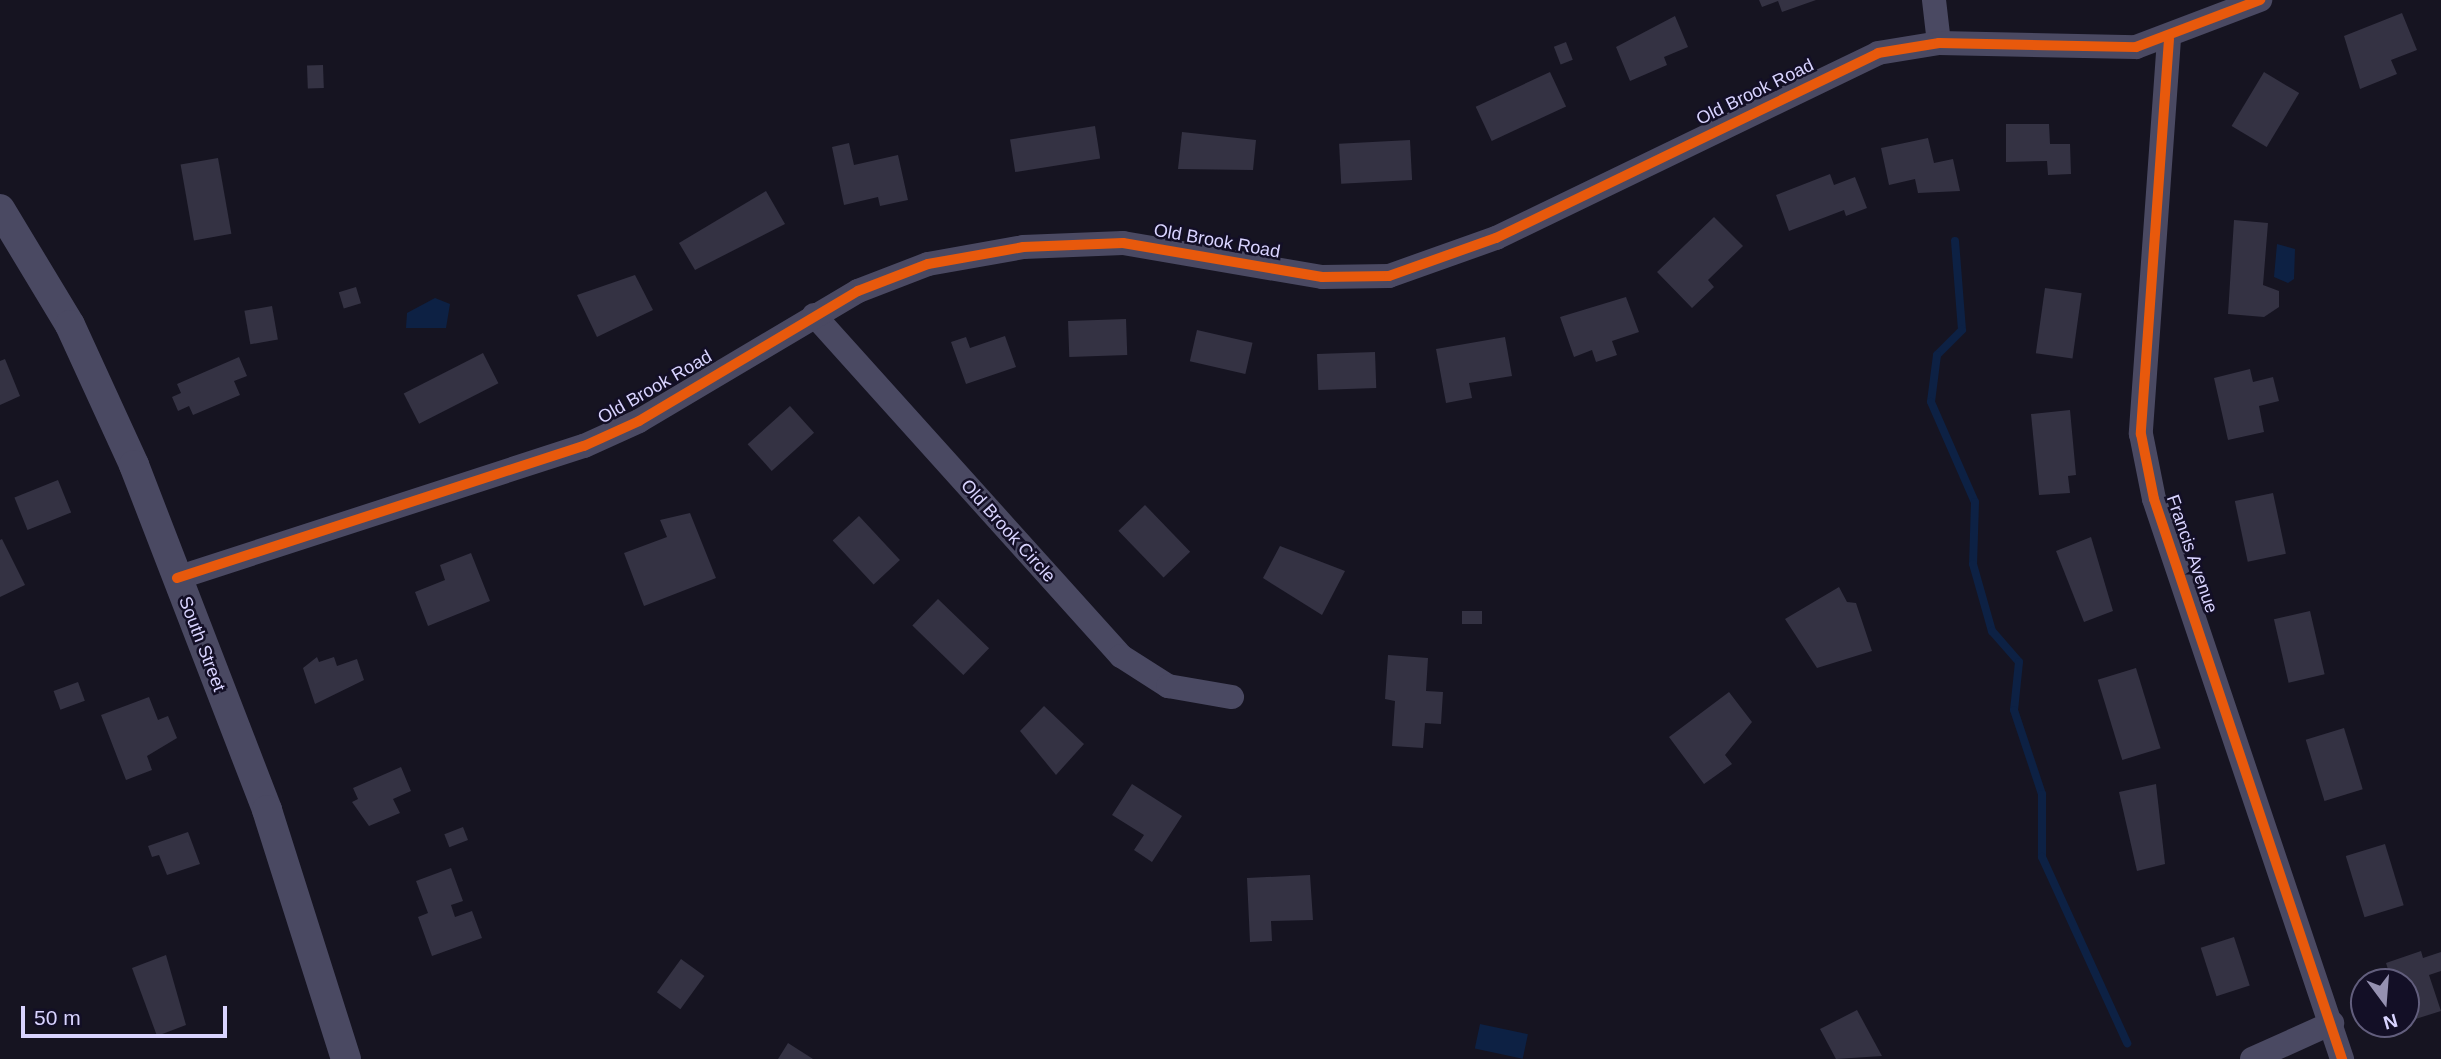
<!DOCTYPE html>
<html>
<head>
<meta charset="utf-8">
<style>
  body { margin:0 }
  #map { position:relative; width:2441px; height:1059px; overflow:hidden; background:#161421; font-family:Helvetica,sans-serif }
  div>[style] { position:absolute }
  .water>* { inset:0; background:#0d2144; transform-origin:0 0 }
  .stream>* { height:8px; margin:-4px; padding:0 4px; transform-origin:4px; border-radius:4px; background:#0d2144 }
  .building>* { inset:0; background:#343243; transform-origin:0 0 }
  .minor>* { height:24px; margin:-12px; padding:0 12px; transform-origin:12px; border-radius:12px; background:#4a4962 }
  .tertiary>* { height:30px; margin:-15px; padding:0 15px; transform-origin:15px; border-radius:15px; background:#4a4962 }
  .cycleway>* { height:10px; margin:-5px; padding:0 5px; transform-origin:5px; border-radius:5px; background:#e8590c }
  span { translate:-50% -50%; white-space:nowrap; text-align:center; line-height:1.15; -webkit-text-stroke:5px #130f26; paint-order:stroke }
  .street-label { font-size:18px; color:#d9d4ff }
  .north { position:absolute; left:2350px; top:968px; width:70px; height:70px; box-sizing:border-box; background:#130f26; border:2px solid #625e7d; border-radius:50%; rotate:164deg; font-size:19px; font-weight:700; line-height:28px; text-align:center; color:#d9d4ff }
  .north::after { content:''; display:block; margin:auto; width:24px; height:32px; background:#9591b1; clip-path:polygon(50% 0,100% 100%,50% 72%,0 100%) }
  .scale { position:absolute; left:21px; top:1006px; width:206px; height:32px; box-sizing:border-box; border:4px solid #d9d4ff; border-top:0; padding-left:9px; font-size:21px; line-height:24px; white-space:nowrap; color:#d9d4ff; -webkit-text-stroke:5px #130f26; paint-order:stroke }
</style>
</head>
<body>
<div id="map">
  <div class="water">
    <i style="clip-path:polygon(2277px 244px,2295px 249px,2294px 279px,2288px 283px,2274px 277px)"></i>
    <i style="clip-path:polygon(435px 298px,450px 304px,446px 328px,406px 328px,407px 313px)"></i>
    <i style="left:1480px;top:1024px;width:49px;height:25px;rotate:12deg"></i>
  </div>
  <div class="stream">
    <i style="left:1955px;top:241px;width:89px;rotate:85.5deg"></i>
    <i style="left:1962px;top:330px;width:35px;rotate:135deg"></i>
    <i style="left:1937px;top:355px;width:47px;rotate:97.3deg"></i>
    <i style="left:1931px;top:402px;width:109px;rotate:66.3deg"></i>
    <i style="left:1975px;top:502px;width:62px;rotate:91.8deg"></i>
    <i style="left:1973px;top:564px;width:70px;rotate:74.2deg"></i>
    <i style="left:1992px;top:631px;width:41px;rotate:48.9deg"></i>
    <i style="left:2019px;top:662px;width:48px;rotate:95.9deg"></i>
    <i style="left:2014px;top:710px;width:89px;rotate:71.6deg"></i>
    <i style="left:2042px;top:794px;width:63px;rotate:90deg"></i>
    <i style="left:2042px;top:857px;width:205px;rotate:65.4deg"></i>
  </div>
  <div class="building">
    <i style="clip-path:polygon(1759px 0,1816px 0,1782px 12px,1778px 1px,1762px 7px)"></i>
    <i style="clip-path:polygon(2402px 13px,2417px 50px,2391px 60px,2397px 74px,2360px 89px,2344px 36px)"></i>
    <i style="clip-path:polygon(1675px 16px,1688px 47px,1664px 57px,1667px 65px,1630px 81px,1616px 47px)"></i>
    <i style="left:1566px;top:42px;width:19px;height:13px;rotate:69deg"></i>
    <i style="left:323px;top:65px;width:23px;height:16px;rotate:88deg"></i>
    <i style="left:1550px;top:72px;width:38px;height:82px;rotate:65deg"></i>
    <i style="left:2264px;top:72px;width:41px;height:63px;rotate:31deg"></i>
    <i style="clip-path:polygon(2006px 124px,2049px 124px,2050px 144px,2070px 144px,2071px 174px,2048px 175px,2047px 161px,2006px 162px)"></i>
    <i style="left:1095px;top:126px;width:33px;height:86px;rotate:81deg"></i>
    <i style="clip-path:polygon(1182px 132px,1256px 140px,1253px 170px,1178px 169px)"></i>
    <i style="clip-path:polygon(1928px 138px,1934px 163px,1953px 159px,1960px 191px,1918px 193px,1915px 179px,1889px 185px,1881px 148px)"></i>
    <i style="left:1410px;top:140px;width:40px;height:71px;rotate:87deg"></i>
    <i style="clip-path:polygon(849px 143px,854px 165px,898px 155px,908px 200px,880px 206px,878px 197px,844px 205px,832px 147px)"></i>
    <i style="left:218px;top:158px;width:77px;height:38px;rotate:80deg"></i>
    <i style="clip-path:polygon(1830px 174px,1834px 185px,1855px 177px,1867px 208px,1846px 216px,1844px 210px,1789px 231px,1776px 195px)"></i>
    <i style="clip-path:polygon(766px 191px,785px 224px,695px 270px,679px 243px)"></i>
    <i style="clip-path:polygon(1714px 217px,1743px 246px,1708px 280px,1714px 287px,1692px 308px,1657px 272px)"></i>
    <i style="clip-path:polygon(2234px 220px,2268px 223px,2263px 285px,2279px 291px,2279px 307px,2264px 317px,2228px 314px)"></i>
    <i style="clip-path:polygon(635px 275px,653px 310px,597px 337px,577px 295px)"></i>
    <i style="left:356px;top:287px;width:17px;height:18px;rotate:73deg"></i>
    <i style="left:2045px;top:288px;width:37px;height:66px;rotate:8deg"></i>
    <i style="clip-path:polygon(1626px 297px,1639px 332px,1612px 341px,1617px 355px,1596px 362px,1592px 350px,1574px 357px,1560px 317px)"></i>
    <i style="left:272px;top:306px;width:34px;height:28px;rotate:80deg"></i>
    <i style="left:1126px;top:319px;width:36px;height:58px;rotate:88deg"></i>
    <i style="left:1197px;top:330px;width:57px;height:32px;rotate:13deg"></i>
    <i style="clip-path:polygon(1005px 336px,1016px 367px,966px 384px,951px 342px,966px 337px,970px 348px)"></i>
    <i style="clip-path:polygon(1505px 337px,1512px 376px,1469px 383px,1472px 398px,1446px 403px,1436px 349px)"></i>
    <i style="left:1375px;top:352px;width:36px;height:58px;rotate:88deg"></i>
    <i style="left:483px;top:353px;width:34px;height:89px;rotate:63deg"></i>
    <i style="clip-path:polygon(239px 357px,247px 376px,234px 381px,240px 395px,193px 415px,189px 406px,178px 411px,172px 397px,181px 393px,177px 384px)"></i>
    <i style="clip-path:polygon(5px 359px,20px 396px,0 405px,0 361px)"></i>
    <i style="clip-path:polygon(2250px 369px,2253px 382px,2273px 377px,2279px 401px,2259px 406px,2264px 432px,2228px 440px,2214px 378px)"></i>
    <i style="left:790px;top:406px;width:36px;height:57px;rotate:48deg"></i>
    <i style="clip-path:polygon(2070px 410px,2076px 475px,2068px 476px,2070px 493px,2039px 495px,2031px 414px)"></i>
    <i style="left:58px;top:480px;width:35px;height:47px;rotate:68deg"></i>
    <i style="left:2273px;top:493px;width:62px;height:39px;rotate:78deg"></i>
    <i style="left:1145px;top:505px;width:65px;height:37px;rotate:46deg"></i>
    <i style="clip-path:polygon(690px 513px,716px 578px,644px 606px,624px 553px,667px 537px,660px 520px)"></i>
    <i style="left:859px;top:516px;width:60px;height:36px;rotate:47deg"></i>
    <i style="clip-path:polygon(2091px 537px,2113px 611px,2084px 622px,2056px 551px)"></i>
    <i style="clip-path:polygon(2px 539px,25px 585px,0 597px,0 540px)"></i>
    <i style="clip-path:polygon(1280px 546px,1345px 571px,1322px 615px,1263px 578px)"></i>
    <i style="clip-path:polygon(471px 553px,490px 601px,428px 626px,415px 592px,445px 580px,440px 565px)"></i>
    <i style="clip-path:polygon(1839px 587px,1847px 602px,1856px 603px,1872px 651px,1817px 668px,1785px 619px)"></i>
    <i style="left:938px;top:599px;width:71px;height:37px;rotate:44deg"></i>
    <i style="left:1462px;top:611px;width:20px;height:13px"></i>
    <i style="left:2310px;top:611px;width:65px;height:37px;rotate:77deg"></i>
    <i style="clip-path:polygon(1388px 655px,1428px 658px,1426px 691px,1443px 692px,1441px 724px,1425px 723px,1423px 748px,1392px 746px,1395px 701px,1385px 699px)"></i>
    <i style="clip-path:polygon(317px 657px,319px 662px,334px 657px,337px 666px,357px 659px,364px 680px,315px 704px,303px 668px)"></i>
    <i style="left:2136px;top:668px;width:84px;height:40px;rotate:73deg"></i>
    <i style="left:78px;top:682px;width:20px;height:26px;rotate:70deg"></i>
    <i style="clip-path:polygon(1729px 692px,1752px 722px,1725px 755px,1732px 764px,1704px 784px,1669px 737px)"></i>
    <i style="clip-path:polygon(149px 697px,158px 720px,168px 716px,177px 738px,147px 756px,152px 770px,126px 780px,101px 715px)"></i>
    <i style="clip-path:polygon(1044px 706px,1084px 744px,1056px 775px,1020px 731px)"></i>
    <i style="left:2344px;top:728px;width:64px;height:40px;rotate:73deg"></i>
    <i style="clip-path:polygon(401px 767px,411px 791px,393px 799px,400px 813px,369px 826px,352px 802px,358px 799px,353px 788px)"></i>
    <i style="clip-path:polygon(1132px 784px,1182px 816px,1152px 862px,1134px 850px,1144px 835px,1112px 815px)"></i>
    <i style="clip-path:polygon(2156px 784px,2165px 864px,2137px 871px,2119px 792px)"></i>
    <i style="left:463px;top:827px;width:14px;height:20px;rotate:69deg"></i>
    <i style="clip-path:polygon(188px 832px,200px 864px,167px 875px,159px 855px,152px 857px,148px 846px)"></i>
    <i style="left:2385px;top:844px;width:64px;height:41px;rotate:73deg"></i>
    <i style="clip-path:polygon(451px 868px,463px 901px,451px 905px,455px 917px,472px 911px,482px 938px,432px 956px,418px 917px,428px 913px,416px 881px)"></i>
    <i style="clip-path:polygon(1310px 875px,1313px 920px,1271px 921px,1272px 941px,1250px 942px,1247px 878px)"></i>
    <i style="left:2234px;top:937px;width:51px;height:35px;rotate:72deg"></i>
    <i style="clip-path:polygon(2421px 951px,2423px 958px,2441px 952px,2441px 971px,2429px 975px,2441px 1011px,2406px 1022px,2406px 982px,2392px 982px,2386px 963px)"></i>
    <i style="clip-path:polygon(166px 955px,186px 1025px,157px 1036px,132px 968px)"></i>
    <i style="left:681px;top:959px;width:29px;height:41px;rotate:36deg"></i>
    <i style="clip-path:polygon(1857px 1010px,1882px 1056px,1836px 1059px,1820px 1029px)"></i>
    <i style="clip-path:polygon(788px 1043px,813px 1059px,778px 1059px)"></i>
  </div>
  <div class="minor">
    <i style="left:1934px;top:0;width:43px;rotate:83.4deg"></i>
    <i style="left:2169px;top:39px;width:396px;rotate:94.1deg"></i>
    <i style="left:2141px;top:434px;width:66px;rotate:78.7deg"></i>
    <i style="left:2154px;top:499px;width:591px;rotate:71.44deg"></i>
    <i style="left:814px;top:315px;width:459px;rotate:48deg"></i>
    <i style="left:1121px;top:656px;width:56px;rotate:32.6deg"></i>
    <i style="left:1168px;top:686px;width:65px;rotate:9.8deg"></i>
    <i style="left:177px;top:578px;width:428px;rotate:-18deg"></i>
    <i style="left:584px;top:446px;width:60px;rotate:-24.4deg"></i>
    <i style="left:639px;top:421px;width:255px;rotate:-30.7deg"></i>
    <i style="left:858px;top:291px;width:75px;rotate:-21.1deg"></i>
    <i style="left:928px;top:264px;width:97px;rotate:-10.1deg"></i>
    <i style="left:1023px;top:247px;width:100px;rotate:-2.3deg"></i>
    <i style="left:1123px;top:243px;width:202px;rotate:9.7deg"></i>
    <i style="left:1322px;top:277px;width:67px;rotate:-0.9deg"></i>
    <i style="left:1389px;top:276px;width:114px;rotate:-19.6deg"></i>
    <i style="left:1496px;top:238px;width:424px;rotate:-25.8deg"></i>
    <i style="left:1878px;top:53px;width:62px;rotate:-9.3deg"></i>
    <i style="left:1939px;top:43px;width:197px;rotate:1.2deg"></i>
    <i style="left:2136px;top:47px;width:133px;rotate:-20.8deg"></i>
    <i style="left:2252px;top:1059px;width:88px;rotate:-24.2deg"></i>
  </div>
  <div class="tertiary">
    <i style="left:0;top:209px;width:135px;rotate:58.9deg"></i>
    <i style="left:70px;top:325px;width:154px;rotate:65.4deg"></i>
    <i style="left:134px;top:465px;width:370px;rotate:68.9deg"></i>
    <i style="left:267px;top:810px;width:261px;rotate:72.4deg"></i>
  </div>
  <div class="cycleway">
    <i style="left:2169px;top:39px;width:396px;rotate:94.1deg"></i>
    <i style="left:2141px;top:434px;width:66px;rotate:78.7deg"></i>
    <i style="left:2154px;top:499px;width:591px;rotate:71.44deg"></i>
    <i style="left:177px;top:578px;width:428px;rotate:-18deg"></i>
    <i style="left:584px;top:446px;width:60px;rotate:-24.4deg"></i>
    <i style="left:639px;top:421px;width:255px;rotate:-30.7deg"></i>
    <i style="left:858px;top:291px;width:75px;rotate:-21.1deg"></i>
    <i style="left:928px;top:264px;width:97px;rotate:-10.1deg"></i>
    <i style="left:1023px;top:247px;width:100px;rotate:-2.3deg"></i>
    <i style="left:1123px;top:243px;width:202px;rotate:9.7deg"></i>
    <i style="left:1322px;top:277px;width:67px;rotate:-0.9deg"></i>
    <i style="left:1389px;top:276px;width:114px;rotate:-19.6deg"></i>
    <i style="left:1496px;top:238px;width:424px;rotate:-25.8deg"></i>
    <i style="left:1878px;top:53px;width:62px;rotate:-9.3deg"></i>
    <i style="left:1939px;top:43px;width:197px;rotate:1.2deg"></i>
    <i style="left:2136px;top:47px;width:133px;rotate:-20.8deg"></i>
  </div>
  <div class="street-label">
    <span style="left:1755px;top:92px;rotate:-26deg">Old Brook Road</span>
    <span style="left:1217px;top:241px;rotate:10deg">Old Brook Road</span>
    <span style="left:655px;top:387px;rotate:-30deg">Old Brook Road</span>
    <span style="left:1008px;top:531px;rotate:48deg">Old Brook Circle</span>
    <span style="left:2192px;top:554px;rotate:71deg">Francis Avenue</span>
    <span style="left:202px;top:644px;rotate:69deg">South Street</span>
  </div>
  <div class="north">N</div>
  <div class="scale">50 m</div>
</div>
</body>
</html>
